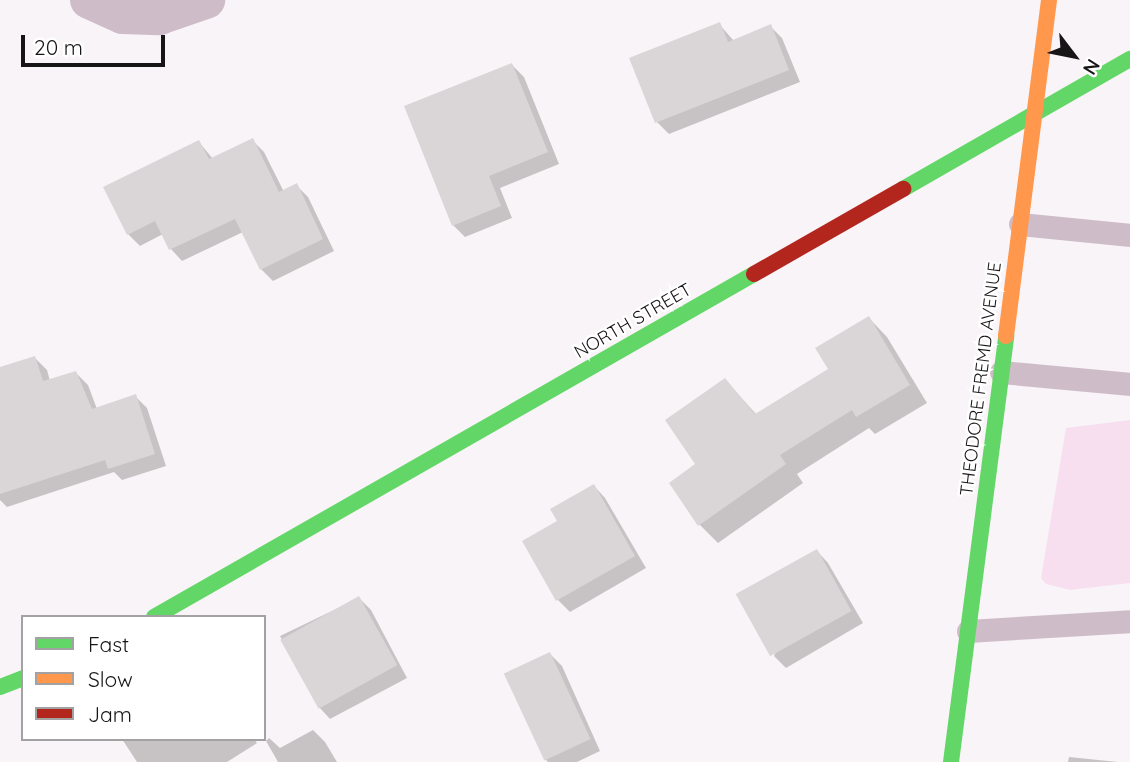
<!DOCTYPE html>
<html>
<head>
<meta charset="utf-8">
<style>
  body { margin:0 }
  #map { position:relative; width:1130px; height:762px; overflow:hidden; background:#f9f4f7; font-family:Quicksand,sans-serif }
  div>[style] { position:absolute }
  .green>* { inset:0; background:#f8dff0 }
  .shadow>* { inset:0; background:#0003 }
  .building>* { inset:0; background:#dad6d8; transform-origin:0 0 }
  .lane>* { height:23px; margin:-11.5px; padding:0 11.5px; transform-origin:11.5px; border-radius:11.5px; background:#cebdc8 }
  .street>* { height:38px; margin:-19px; padding:0 19px; transform-origin:19px; border-radius:19px; background:#cebdc8 }
  .fast>* { height:16px; margin:-8px; padding:0 8px; transform-origin:8px; border-radius:8px; background:#63d668 }
  .slow>* { height:16px; margin:-8px; padding:0 8px; transform-origin:8px; border-radius:8px; background:#ff974d }
  .jam>* { height:16px; margin:-8px; padding:0 8px; transform-origin:8px; border-radius:8px; background:#b3261e }
  span { translate:-50% -50%; white-space:nowrap; text-align:center; line-height:1.15; -webkit-text-stroke:5px #fff; paint-order:stroke }
  .street-label { font-size:18px; color:#181517 }
  .legend { position:absolute; left:21px; top:615px; width:245px; height:126px; box-sizing:border-box; background:#fff; border:2px solid #a3a1a2; margin:0; padding:9px 12px; list-style:none; font-size:21px; color:#181517 }
  .legend li { display:flex; align-items:center; gap:14px; height:35px }
  .legend b { width:35px; border:2px solid #a3a1a2 }
  .north { position:absolute; left:1039px; top:21px; width:70px; height:70px; -webkit-text-stroke:5px #fff; paint-order:stroke; rotate:122deg; font-size:19px; font-weight:700; line-height:28px; text-align:center; color:#181517 }
  .north::after { content:''; display:block; margin:auto; width:24px; height:32px; background:#181517; clip-path:polygon(50% 0,100% 100%,50% 72%,0 100%) }
  .scale { position:absolute; left:21px; top:35px; width:144px; height:32px; box-sizing:border-box; border:4px solid #181517; border-top:0; padding-left:9px; font-size:21px; line-height:24px; white-space:nowrap; color:#181517; -webkit-text-stroke:5px #fff; paint-order:stroke }
</style>
</head>
<body>
<div id="map">
  <div class="green">
    <i style="clip-path:polygon(1130px 420px,1130px 583px,1070px 590px,1046px 584px,1041px 578px,1066px 428px)"></i>
  </div>
  <div class="shadow">
    <i style="clip-path:polygon(719px 24px,734px 41px,770px 26px,782px 38px,800px 82px,669px 134px,657px 122px,632px 59px)"></i>
    <i style="clip-path:polygon(512px 65px,524px 77px,559px 164px,500px 188px,512px 218px,465px 237px,453px 225px)"></i>
    <i style="clip-path:polygon(252px 140px,264px 152px,284px 192px,296px 185px,308px 197px,334px 251px,273px 281px,261px 269px,243px 232px,182px 261px,171px 249px,163px 234px,140px 246px,128px 234px,106px 188px,199px 142px,213px 159px)"></i>
    <i style="clip-path:polygon(869px 318px,887px 337px,927px 403px,875px 434px,869px 428px,797px 474px,803px 483px,718px 543px,700px 525px,671px 484px,698px 465px,725px 380px,757px 415px,830px 370px)"></i>
    <i style="clip-path:polygon(35px 358px,47px 370px,50px 381px,76px 373px,88px 385px,97px 409px,135px 396px,147px 408px,166px 466px,122px 480px,114px 472px,7px 507px,0 500px,0 369px)"></i>
    <i style="clip-path:polygon(594px 486px,605px 498px,646px 568px,570px 612px,558px 600px,559px 521px)"></i>
    <i style="clip-path:polygon(817px 551px,828px 563px,863px 623px,786px 668px,774px 656px)"></i>
    <i style="clip-path:polygon(359px 598px,371px 610px,407px 678px,330px 719px,319px 707px,280px 636px)"></i>
    <i style="clip-path:polygon(550px 654px,562px 666px,600px 751px,577px 762px,548px 762px,545px 759px)"></i>
    <i style="clip-path:polygon(313px 730px,325px 742px,337px 762px,278px 762px,266px 741px,269px 738px,280px 748px)"></i>
    <i style="clip-path:polygon(122px 739px,254px 739px,257px 743px,227px 762px,137px 762px)"></i>
    <i style="clip-path:polygon(1069px 757px,1118px 762px,1068px 762px)"></i>
  </div>
  <div class="building">
    <i style="clip-path:polygon(720px 22px,728px 42px,771px 24px,789px 70px,655px 123px,629px 58px)"></i>
    <i style="clip-path:polygon(512px 63px,548px 152px,489px 176px,501px 206px,452px 226px,404px 106px)"></i>
    <i style="clip-path:polygon(253px 138px,279px 192px,297px 183px,323px 239px,260px 270px,235px 219px,169px 250px,155px 221px,127px 235px,103px 187px,199px 140px,209px 159px)"></i>
    <i style="clip-path:polygon(869px 316px,910px 385px,856px 417px,852px 410px,780px 455px,786px 464px,698px 526px,669px 483px,695px 464px,665px 420px,725px 378px,755px 414px,828px 369px,815px 348px)"></i>
    <i style="clip-path:polygon(35px 356px,43px 381px,76px 371px,92px 409px,136px 394px,155px 454px,108px 469px,105px 460px,0 494px,0 367px)"></i>
    <i style="clip-path:polygon(594px 484px,635px 556px,556px 601px,522px 541px,557px 521px,550px 509px)"></i>
    <i style="left:817px;top:549px;width:71px;height:93px;rotate:61deg"></i>
    <i style="left:359px;top:596px;width:79px;height:90px;rotate:61deg"></i>
    <i style="left:550px;top:652px;width:96px;height:51px;rotate:65deg"></i>
  </div>
  <div class="lane">
    <i style="left:1020px;top:224px;width:111px;rotate:5.7deg"></i>
    <i style="left:1001px;top:372px;width:130px;rotate:5.3deg"></i>
    <i style="left:968px;top:631px;width:162px;rotate:-3.5deg"></i>
  </div>
  <div class="street">
    <i style="left:89px;top:0;width:37px;rotate:24deg"></i>
    <i style="left:123px;top:15px;width:36px;rotate:2deg"></i>
    <i style="left:159px;top:16px;width:50px;rotate:-18.8deg"></i>
  </div>
  <div class="fast">
    <i style="left:903px;top:189px;width:262px;rotate:-29.8deg"></i>
    <i style="left:154px;top:617px;width:691px;rotate:-29.76deg"></i>
    <i style="left:0;top:687px;width:25px;rotate:-21deg"></i>
    <i style="left:951px;top:762px;width:430px;rotate:-82.6deg"></i>
  </div>
  <div class="slow">
    <i style="left:1006px;top:336px;width:339px;rotate:-82.7deg"></i>
  </div>
  <div class="jam">
    <i style="left:754px;top:274px;width:172px;rotate:-29.7deg"></i>
  </div>
  <div class="street-label">
    <span style="left:633px;top:321px;rotate:-30deg">NORTH STREET</span>
    <span style="left:981px;top:379px;rotate:-83deg">THEODORE FREMD AVENUE</span>
  </div>
  <ul class="legend">
  <li><b style="height:9px;background:#63d668"></b>Fast</li>
  <li><b style="height:9px;background:#ff974d"></b>Slow</li>
  <li><b style="height:9px;background:#b3261e"></b>Jam</li>
  </ul>
  <div class="north">N</div>
  <div class="scale">20 m</div>
</div>
</body>
</html>
